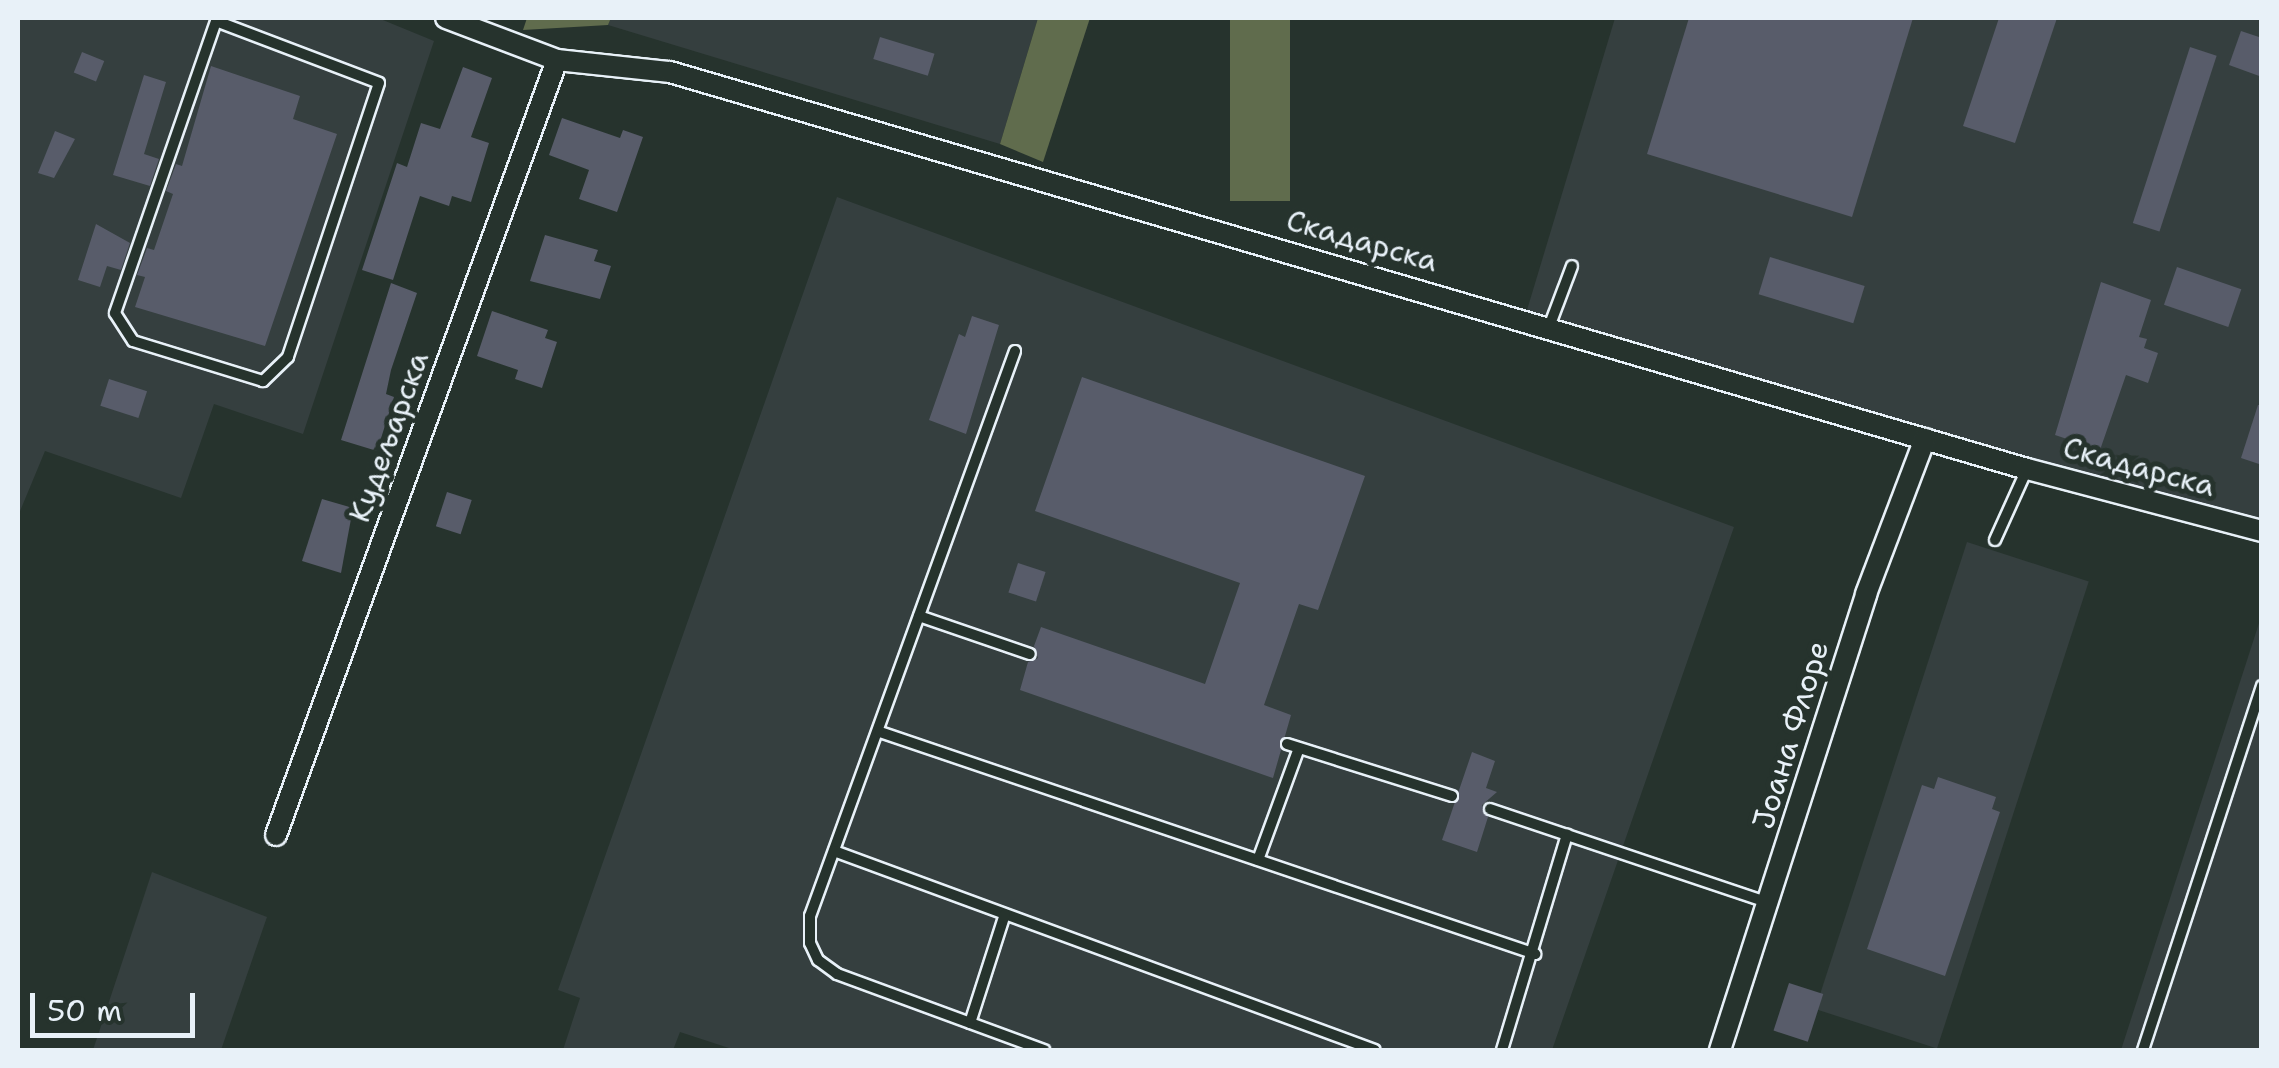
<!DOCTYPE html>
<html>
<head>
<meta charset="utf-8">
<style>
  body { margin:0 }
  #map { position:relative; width:2279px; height:1068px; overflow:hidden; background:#26332d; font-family:"Shantell Sans",sans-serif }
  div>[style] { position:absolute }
  .built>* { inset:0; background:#353f3f; transform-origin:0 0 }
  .green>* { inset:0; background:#606c4d; transform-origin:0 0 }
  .building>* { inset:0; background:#585c6a; transform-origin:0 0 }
  .roads { filter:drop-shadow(2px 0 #e8f1f8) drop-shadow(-2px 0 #e8f1f8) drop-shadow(0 2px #e8f1f8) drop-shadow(0 -2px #e8f1f8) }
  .service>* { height:10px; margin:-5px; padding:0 5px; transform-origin:5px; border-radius:5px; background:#26332d }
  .minor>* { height:20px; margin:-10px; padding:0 10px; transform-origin:10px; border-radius:10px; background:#26332d }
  span { translate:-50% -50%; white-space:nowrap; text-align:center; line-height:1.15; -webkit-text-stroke:10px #26332d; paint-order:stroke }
  .street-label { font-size:30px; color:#e8f1f8 }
  .frame { position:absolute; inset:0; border:20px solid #e8f1f8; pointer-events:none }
  .scale { position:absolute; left:30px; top:993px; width:165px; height:45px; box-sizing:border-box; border:5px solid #e8f1f8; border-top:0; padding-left:12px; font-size:30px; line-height:35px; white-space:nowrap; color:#e8f1f8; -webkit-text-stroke:8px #26332d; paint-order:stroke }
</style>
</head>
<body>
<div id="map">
  <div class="built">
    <i style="clip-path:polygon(18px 18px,378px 18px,434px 41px,303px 434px,214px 404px,181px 498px,45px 451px,18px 516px)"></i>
    <i style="clip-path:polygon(611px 18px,1038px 18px,1000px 144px,608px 25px)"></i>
    <i style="clip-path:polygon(1615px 18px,2261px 18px,2261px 529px,1527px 310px)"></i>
    <i style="clip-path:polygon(837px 197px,1734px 527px,1552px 1050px,735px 1050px,680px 1032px,673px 1050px,563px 1050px,580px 998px,558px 990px)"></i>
    <i style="left:1967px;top:542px;width:128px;height:491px;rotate:18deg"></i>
    <i style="clip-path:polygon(2261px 617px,2261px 1050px,2121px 1050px)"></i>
    <i style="clip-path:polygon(152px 872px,267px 917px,221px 1050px,93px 1050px)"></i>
  </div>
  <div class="green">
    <i style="clip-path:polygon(527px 18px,611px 18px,608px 25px,523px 30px)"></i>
    <i style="clip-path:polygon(1038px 18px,1090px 18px,1043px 162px,1000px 144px)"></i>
    <i style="left:1230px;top:18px;width:60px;height:183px"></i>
  </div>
  <div class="building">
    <i style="clip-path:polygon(1689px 18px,1913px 18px,1852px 217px,1647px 154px)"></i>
    <i style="clip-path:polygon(1999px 18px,2057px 18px,2015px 143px,1963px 126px)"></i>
    <i style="clip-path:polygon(2241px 31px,2262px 38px,2262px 77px,2229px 65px)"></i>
    <i style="left:880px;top:37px;width:57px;height:23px;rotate:17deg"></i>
    <i style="left:2190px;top:47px;width:28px;height:185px;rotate:18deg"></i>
    <i style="left:82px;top:52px;width:24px;height:22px;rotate:22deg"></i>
    <i style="clip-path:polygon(211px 66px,300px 96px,293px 119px,337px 134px,265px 346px,135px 307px,145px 277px,137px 275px,147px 248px,154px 250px,173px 194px,166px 191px,176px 164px,182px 166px)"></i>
    <i style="clip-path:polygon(463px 67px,492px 78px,471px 137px,489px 143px,471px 202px,452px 196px,449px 206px,420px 196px,393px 280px,362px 270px,397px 163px,407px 167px,421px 123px,440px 129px)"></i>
    <i style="clip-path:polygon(144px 75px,166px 82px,144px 154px,159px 159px,150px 186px,113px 175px)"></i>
    <i style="clip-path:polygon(562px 118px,620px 138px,623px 130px,643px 137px,617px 212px,579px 199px,589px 170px,549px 155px)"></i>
    <i style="clip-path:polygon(55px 131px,75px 139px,54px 178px,38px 173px)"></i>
    <i style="clip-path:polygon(96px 224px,130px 243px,121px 270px,107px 266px,100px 287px,78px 280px)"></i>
    <i style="clip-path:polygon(545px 235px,598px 250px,594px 261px,611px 266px,600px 299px,530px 281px)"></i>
    <i style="left:1770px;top:257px;width:99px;height:39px;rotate:17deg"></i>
    <i style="left:2177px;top:267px;width:68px;height:40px;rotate:19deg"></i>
    <i style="clip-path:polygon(2101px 282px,2151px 300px,2139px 337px,2147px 339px,2144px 348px,2158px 353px,2148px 383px,2126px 375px,2100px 450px,2055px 435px)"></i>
    <i style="clip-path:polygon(391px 283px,417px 293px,391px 370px,386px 394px,394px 397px,377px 451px,341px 440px)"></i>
    <i style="clip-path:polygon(492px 311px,548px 330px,545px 338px,557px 342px,542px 388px,515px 379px,518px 370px,477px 356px)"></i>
    <i style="clip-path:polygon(972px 316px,999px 325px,966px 434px,929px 420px,959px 334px,965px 337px)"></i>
    <i style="clip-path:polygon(1082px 377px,1365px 476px,1318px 610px,1299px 604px,1264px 705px,1291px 715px,1273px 778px,1020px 690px,1028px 662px,1038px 658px,1034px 646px,1041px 627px,1205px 684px,1240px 583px,1035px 511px)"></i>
    <i style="left:109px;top:379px;width:40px;height:28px;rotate:18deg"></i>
    <i style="clip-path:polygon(2258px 405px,2262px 405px,2262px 465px,2241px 458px)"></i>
    <i style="left:447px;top:492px;width:26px;height:36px;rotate:18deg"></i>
    <i style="clip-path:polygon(322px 499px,353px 508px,341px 573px,302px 561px)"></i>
    <i style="left:1018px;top:563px;width:29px;height:31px;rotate:18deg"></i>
    <i style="clip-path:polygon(1472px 752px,1495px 761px,1486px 788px,1497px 792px,1482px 805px,1488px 817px,1477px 852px,1442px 840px)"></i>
    <i style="clip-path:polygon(1938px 777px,1996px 797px,1992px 809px,2000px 812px,1945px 976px,1867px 949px,1922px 785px,1934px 789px)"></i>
    <i style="left:1789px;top:983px;width:36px;height:50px;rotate:18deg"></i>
  </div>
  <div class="roads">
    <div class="service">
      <i style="left:216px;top:21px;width:174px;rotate:20.8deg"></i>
      <i style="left:379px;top:83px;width:289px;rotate:108.4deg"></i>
      <i style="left:288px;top:357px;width:35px;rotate:136deg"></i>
      <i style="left:263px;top:381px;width:136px;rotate:-162.9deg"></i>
      <i style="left:133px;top:341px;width:33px;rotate:-123deg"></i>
      <i style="left:115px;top:313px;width:312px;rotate:-70.9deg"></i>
      <i style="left:1549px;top:327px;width:65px;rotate:-69.3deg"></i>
      <i style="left:1015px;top:351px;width:601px;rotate:109.94deg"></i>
      <i style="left:810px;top:916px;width:27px;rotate:90deg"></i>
      <i style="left:810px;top:943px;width:19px;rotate:65deg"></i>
      <i style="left:818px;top:960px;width:24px;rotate:36deg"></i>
      <i style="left:837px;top:974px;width:221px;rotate:20.2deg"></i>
      <i style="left:1995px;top:540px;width:78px;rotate:-65.7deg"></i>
      <i style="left:919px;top:616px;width:117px;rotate:18.9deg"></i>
      <i style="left:880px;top:732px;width:692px;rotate:18.72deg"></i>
      <i style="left:1287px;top:744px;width:173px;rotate:17.5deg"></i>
      <i style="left:1490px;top:809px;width:294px;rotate:18.6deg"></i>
      <i style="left:834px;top:851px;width:576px;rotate:20.2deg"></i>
      <i style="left:1258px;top:860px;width:119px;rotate:-69.9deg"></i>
      <i style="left:970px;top:1023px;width:114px;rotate:-72.2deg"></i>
      <i style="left:1502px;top:1050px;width:225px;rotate:-73.2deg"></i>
      <i style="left:2143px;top:1050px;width:383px;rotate:-71.9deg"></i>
    </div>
    <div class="minor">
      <i style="left:446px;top:18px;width:119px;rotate:20.7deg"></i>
      <i style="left:557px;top:60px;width:114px;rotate:6.1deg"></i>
      <i style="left:670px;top:72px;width:1414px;rotate:16.31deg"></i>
      <i style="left:2027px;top:469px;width:243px;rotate:14.8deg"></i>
      <i style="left:276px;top:835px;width:824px;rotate:-70.07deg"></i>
      <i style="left:1720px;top:1050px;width:479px;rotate:-72.2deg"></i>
      <i style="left:1866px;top:594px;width:166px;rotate:-69.2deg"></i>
    </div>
  </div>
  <div class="street-label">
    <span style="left:1362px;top:241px;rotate:16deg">Скадарска</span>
    <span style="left:389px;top:437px;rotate:-70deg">Кудељарска</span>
    <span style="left:2139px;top:467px;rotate:15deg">Скадарска</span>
    <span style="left:1791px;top:735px;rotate:-73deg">Јоана Флоре</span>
  </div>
  <div class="frame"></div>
  <div class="scale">50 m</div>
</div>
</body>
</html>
